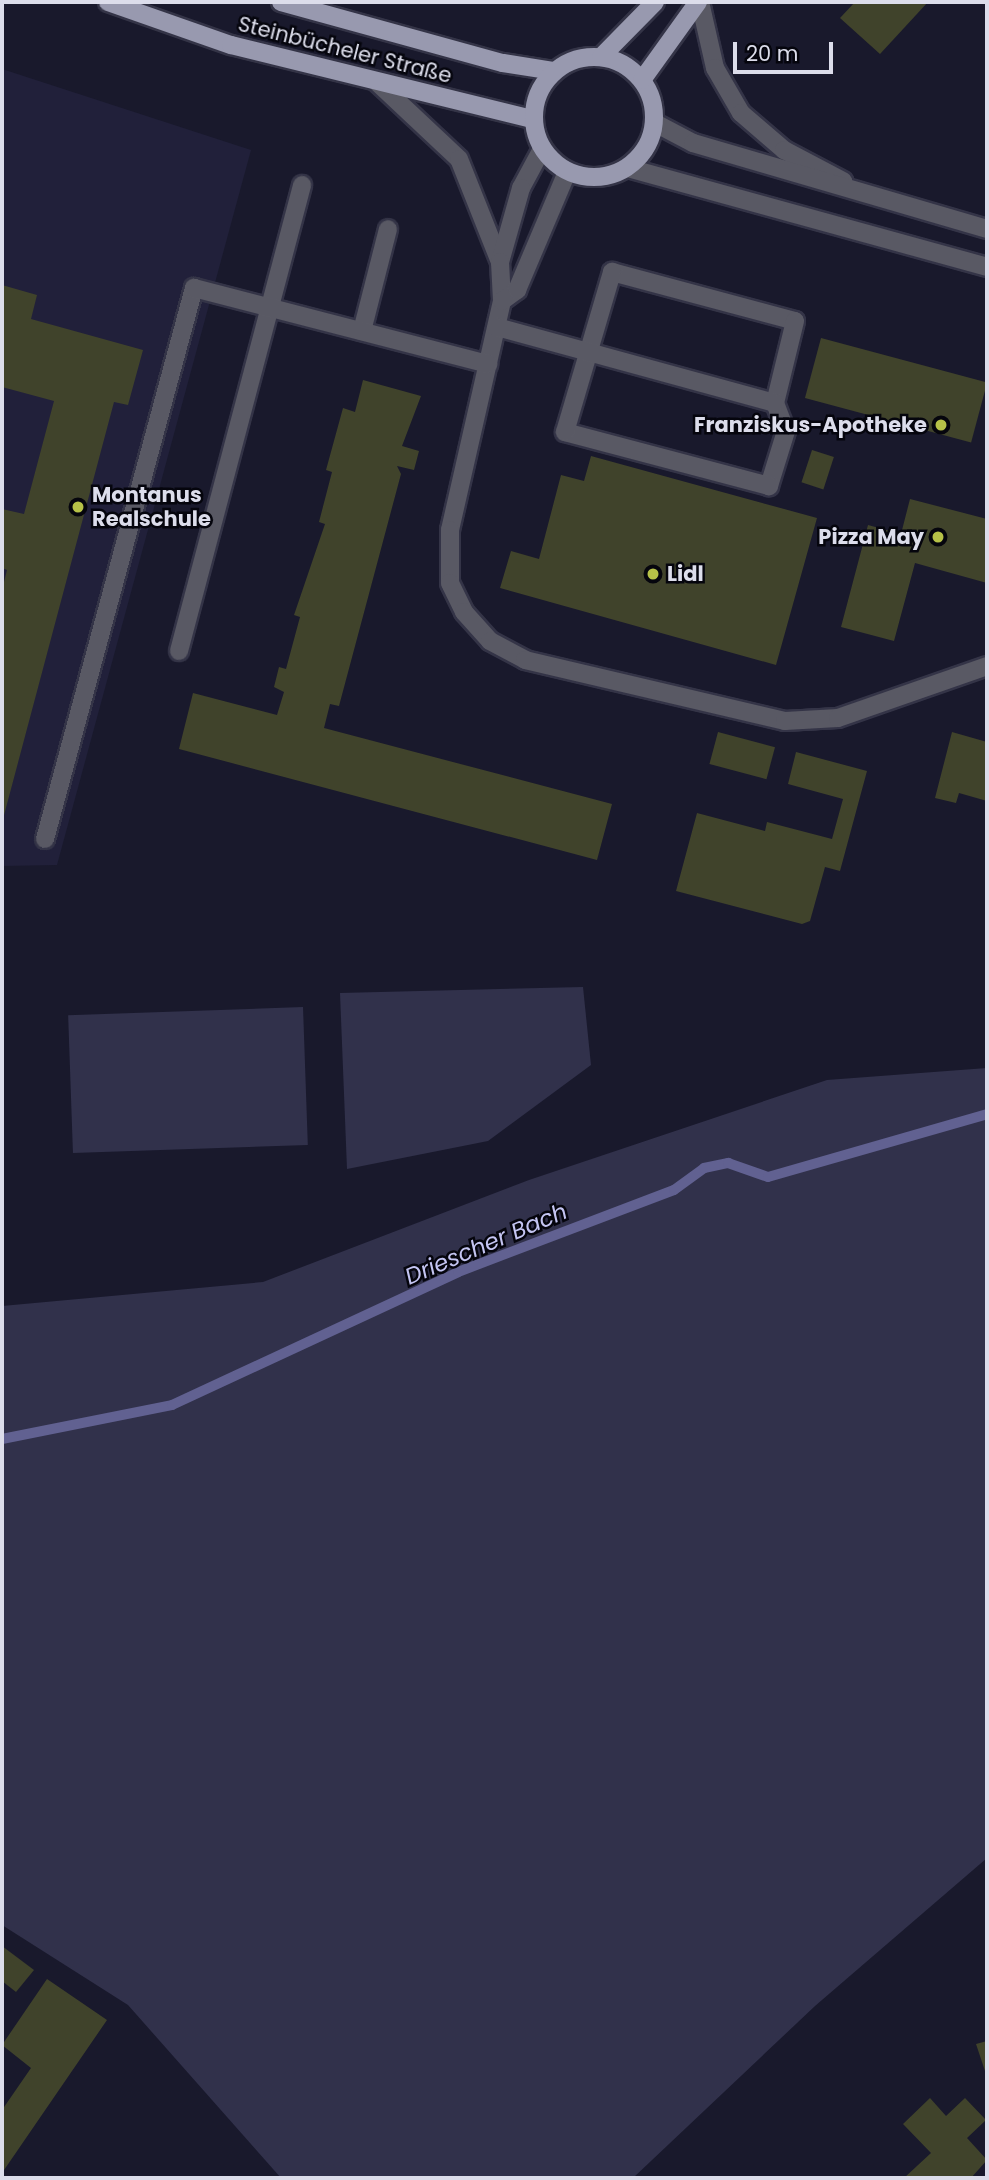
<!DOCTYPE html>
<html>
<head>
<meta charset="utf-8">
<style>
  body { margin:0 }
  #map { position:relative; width:989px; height:2180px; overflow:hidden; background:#19192c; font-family:Poppins,sans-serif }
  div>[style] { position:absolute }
  .built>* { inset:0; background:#21203a }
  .green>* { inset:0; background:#31314b; transform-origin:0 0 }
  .stream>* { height:10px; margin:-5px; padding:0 5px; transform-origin:5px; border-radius:5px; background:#616191 }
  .building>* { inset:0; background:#40432b; transform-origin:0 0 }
  .roads { filter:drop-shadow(2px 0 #343447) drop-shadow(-2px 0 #343447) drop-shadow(0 2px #343447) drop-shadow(0 -2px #343447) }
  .minor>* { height:18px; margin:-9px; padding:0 9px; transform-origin:9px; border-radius:9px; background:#595964 }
  .major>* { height:18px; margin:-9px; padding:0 9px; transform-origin:9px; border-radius:9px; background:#9899af }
  .major>.ring { margin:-9px; padding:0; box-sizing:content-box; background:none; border:18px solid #9899af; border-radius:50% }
  .dots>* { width:19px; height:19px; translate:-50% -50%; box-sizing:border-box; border:4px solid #05050d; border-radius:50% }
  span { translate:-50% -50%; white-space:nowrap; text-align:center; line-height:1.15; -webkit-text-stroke:5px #05050d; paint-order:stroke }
  .street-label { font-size:21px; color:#dcddeb }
  .poi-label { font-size:21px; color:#dcddeb; font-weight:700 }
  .right { translate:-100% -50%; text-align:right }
  .left { translate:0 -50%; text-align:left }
  .water-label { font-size:23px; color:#c4c5f2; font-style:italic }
  .frame { position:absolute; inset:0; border:4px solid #dcddeb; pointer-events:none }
  .scale { position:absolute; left:733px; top:42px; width:100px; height:32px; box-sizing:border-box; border:4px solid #dcddeb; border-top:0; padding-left:9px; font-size:21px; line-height:24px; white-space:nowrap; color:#dcddeb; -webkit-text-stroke:5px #05050d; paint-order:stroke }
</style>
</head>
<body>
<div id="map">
  <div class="built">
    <i style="clip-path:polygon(2px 69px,251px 150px,57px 865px,2px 866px)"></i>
  </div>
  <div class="green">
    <i style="clip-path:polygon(583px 987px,591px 1065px,488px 1141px,347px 1169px,340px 993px)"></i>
    <i style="left:303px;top:1007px;width:138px;height:235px;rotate:88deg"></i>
    <i style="clip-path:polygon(987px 1068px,987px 1858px,815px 2006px,633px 2178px,281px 2178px,128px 2005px,2px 1925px,2px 1306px,263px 1282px,529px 1180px,827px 1080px)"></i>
  </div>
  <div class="stream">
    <i style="left:2px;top:1439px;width:173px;rotate:-11.3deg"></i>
    <i style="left:172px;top:1405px;width:315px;rotate:-24.9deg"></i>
    <i style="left:458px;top:1272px;width:231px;rotate:-20.8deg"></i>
    <i style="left:674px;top:1190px;width:37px;rotate:-36deg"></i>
    <i style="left:704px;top:1168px;width:25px;rotate:-12deg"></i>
    <i style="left:728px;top:1163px;width:42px;rotate:19.3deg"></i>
    <i style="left:768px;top:1177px;width:228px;rotate:-16deg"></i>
  </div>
  <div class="building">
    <i style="clip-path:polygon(855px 2px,928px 2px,880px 54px,840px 18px)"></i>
    <i style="clip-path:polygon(2px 285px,37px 295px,31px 319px,143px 350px,128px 405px,114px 402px,3px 819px,2px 590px,7px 570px,2px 568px,2px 509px,24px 514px,54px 401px,2px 387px)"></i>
    <i style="left:821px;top:338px;width:172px;height:62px;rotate:15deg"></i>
    <i style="clip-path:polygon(363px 380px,421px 396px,402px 446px,419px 451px,414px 470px,397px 466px,401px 474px,339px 706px,330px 704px,324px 728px,612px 804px,597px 860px,179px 749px,193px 693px,277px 715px,284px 692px,274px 687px,279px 667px,286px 669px,300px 617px,294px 615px,325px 524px,319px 522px,332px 472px,326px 470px,343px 408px,355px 412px)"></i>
    <i style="left:812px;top:450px;width:23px;height:34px;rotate:18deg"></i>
    <i style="clip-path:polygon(591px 456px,817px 518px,776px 665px,500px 588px,511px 551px,539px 559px,561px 475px,584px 481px)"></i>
    <i style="clip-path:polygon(910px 499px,987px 519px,987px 583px,915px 563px,894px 641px,841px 627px,868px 525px,901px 534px)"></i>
    <i style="left:718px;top:732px;width:59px;height:33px;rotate:15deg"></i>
    <i style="clip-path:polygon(952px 732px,987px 742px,987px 801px,959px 793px,956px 803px,935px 798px)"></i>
    <i style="clip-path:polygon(796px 752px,867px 771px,840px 871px,825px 867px,810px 921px,802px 924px,676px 891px,697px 813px,765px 831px,767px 822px,832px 839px,843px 799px,788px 784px)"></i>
    <i style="clip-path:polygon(2px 1946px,34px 1970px,16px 1992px,2px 1981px)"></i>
    <i style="clip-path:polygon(47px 1979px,107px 2020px,2px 2173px,2px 2110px,31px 2068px,2px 2045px)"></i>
    <i style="clip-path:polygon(987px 2041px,987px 2077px,976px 2044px)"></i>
    <i style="clip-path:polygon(930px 2098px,946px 2116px,965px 2098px,986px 2120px,967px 2138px,987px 2160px,971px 2178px,904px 2178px,931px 2153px,903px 2124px)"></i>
  </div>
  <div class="roads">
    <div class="minor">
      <i style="left:700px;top:2px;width:68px;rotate:77.2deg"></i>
      <i style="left:715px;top:68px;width:52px;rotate:60deg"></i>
      <i style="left:741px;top:113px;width:57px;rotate:40.7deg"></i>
      <i style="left:784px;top:150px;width:67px;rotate:27.7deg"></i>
      <i style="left:377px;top:82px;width:112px;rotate:43.2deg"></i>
      <i style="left:459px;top:159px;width:111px;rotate:68.3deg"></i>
      <i style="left:655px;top:123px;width:43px;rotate:27.8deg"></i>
      <i style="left:693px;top:143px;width:306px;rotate:16.3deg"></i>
      <i style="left:542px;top:149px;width:44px;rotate:118.3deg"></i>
      <i style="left:521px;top:188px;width:77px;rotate:105.8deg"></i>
      <i style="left:500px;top:262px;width:39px;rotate:87deg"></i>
      <i style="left:502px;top:301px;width:235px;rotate:102.8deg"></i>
      <i style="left:450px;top:530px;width:53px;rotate:90deg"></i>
      <i style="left:450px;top:583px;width:32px;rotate:64deg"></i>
      <i style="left:464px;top:612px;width:39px;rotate:48deg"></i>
      <i style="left:490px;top:641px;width:40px;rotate:28deg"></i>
      <i style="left:525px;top:660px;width:267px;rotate:13.2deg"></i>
      <i style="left:785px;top:721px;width:53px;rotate:-3.2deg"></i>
      <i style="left:838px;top:718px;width:158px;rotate:-19.2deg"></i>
      <i style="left:628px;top:168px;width:372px;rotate:15.4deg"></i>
      <i style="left:612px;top:272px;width:189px;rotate:15deg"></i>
      <i style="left:795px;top:321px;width:84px;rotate:103.7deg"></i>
      <i style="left:775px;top:403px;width:30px;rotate:69deg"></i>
      <i style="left:786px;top:431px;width:58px;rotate:107.2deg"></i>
      <i style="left:769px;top:486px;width:211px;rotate:-165.2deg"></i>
      <i style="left:565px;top:432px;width:167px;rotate:-73.6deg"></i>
      <i style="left:502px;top:301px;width:19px;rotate:-36deg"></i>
      <i style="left:517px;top:290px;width:128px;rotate:-67deg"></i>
      <i style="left:497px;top:327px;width:288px;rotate:15.3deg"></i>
      <i style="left:362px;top:331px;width:105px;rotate:-75.7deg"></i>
      <i style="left:179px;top:651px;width:482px;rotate:-75.2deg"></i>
      <i style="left:45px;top:839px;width:571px;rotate:-74.87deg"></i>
      <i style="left:194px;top:288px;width:304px;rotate:14.5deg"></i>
    </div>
    <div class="major">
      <i style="left:108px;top:2px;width:130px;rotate:19.3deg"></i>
      <i style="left:231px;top:45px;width:311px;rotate:13.8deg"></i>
      <i style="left:281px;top:2px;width:230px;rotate:15.4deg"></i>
      <i style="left:503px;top:63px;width:52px;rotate:8.9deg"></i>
      <i class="ring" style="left:534px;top:57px;width:102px;height:102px"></i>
      <i style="left:601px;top:57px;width:77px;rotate:-45.5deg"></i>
      <i style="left:642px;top:80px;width:96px;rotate:-54.3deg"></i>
    </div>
  </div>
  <div class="dots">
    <i style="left:941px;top:425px;background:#b6c148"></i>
    <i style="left:78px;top:507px;background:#b6c148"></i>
    <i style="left:938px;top:537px;background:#b6c148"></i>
    <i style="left:653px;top:574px;background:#b6c148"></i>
  </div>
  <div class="street-label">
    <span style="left:345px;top:50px;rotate:14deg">Steinbücheler Straße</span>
  </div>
  <div class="poi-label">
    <span class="right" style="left:927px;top:425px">Franziskus-Apotheke</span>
    <span class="left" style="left:92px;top:507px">Montanus<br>Realschule</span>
    <span class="right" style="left:924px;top:537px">Pizza May</span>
    <span class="left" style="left:667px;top:574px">Lidl</span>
  </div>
  <div class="water-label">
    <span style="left:486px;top:1244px;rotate:-23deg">Driescher Bach</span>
  </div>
  <div class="frame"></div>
  <div class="scale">20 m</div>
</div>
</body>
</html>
